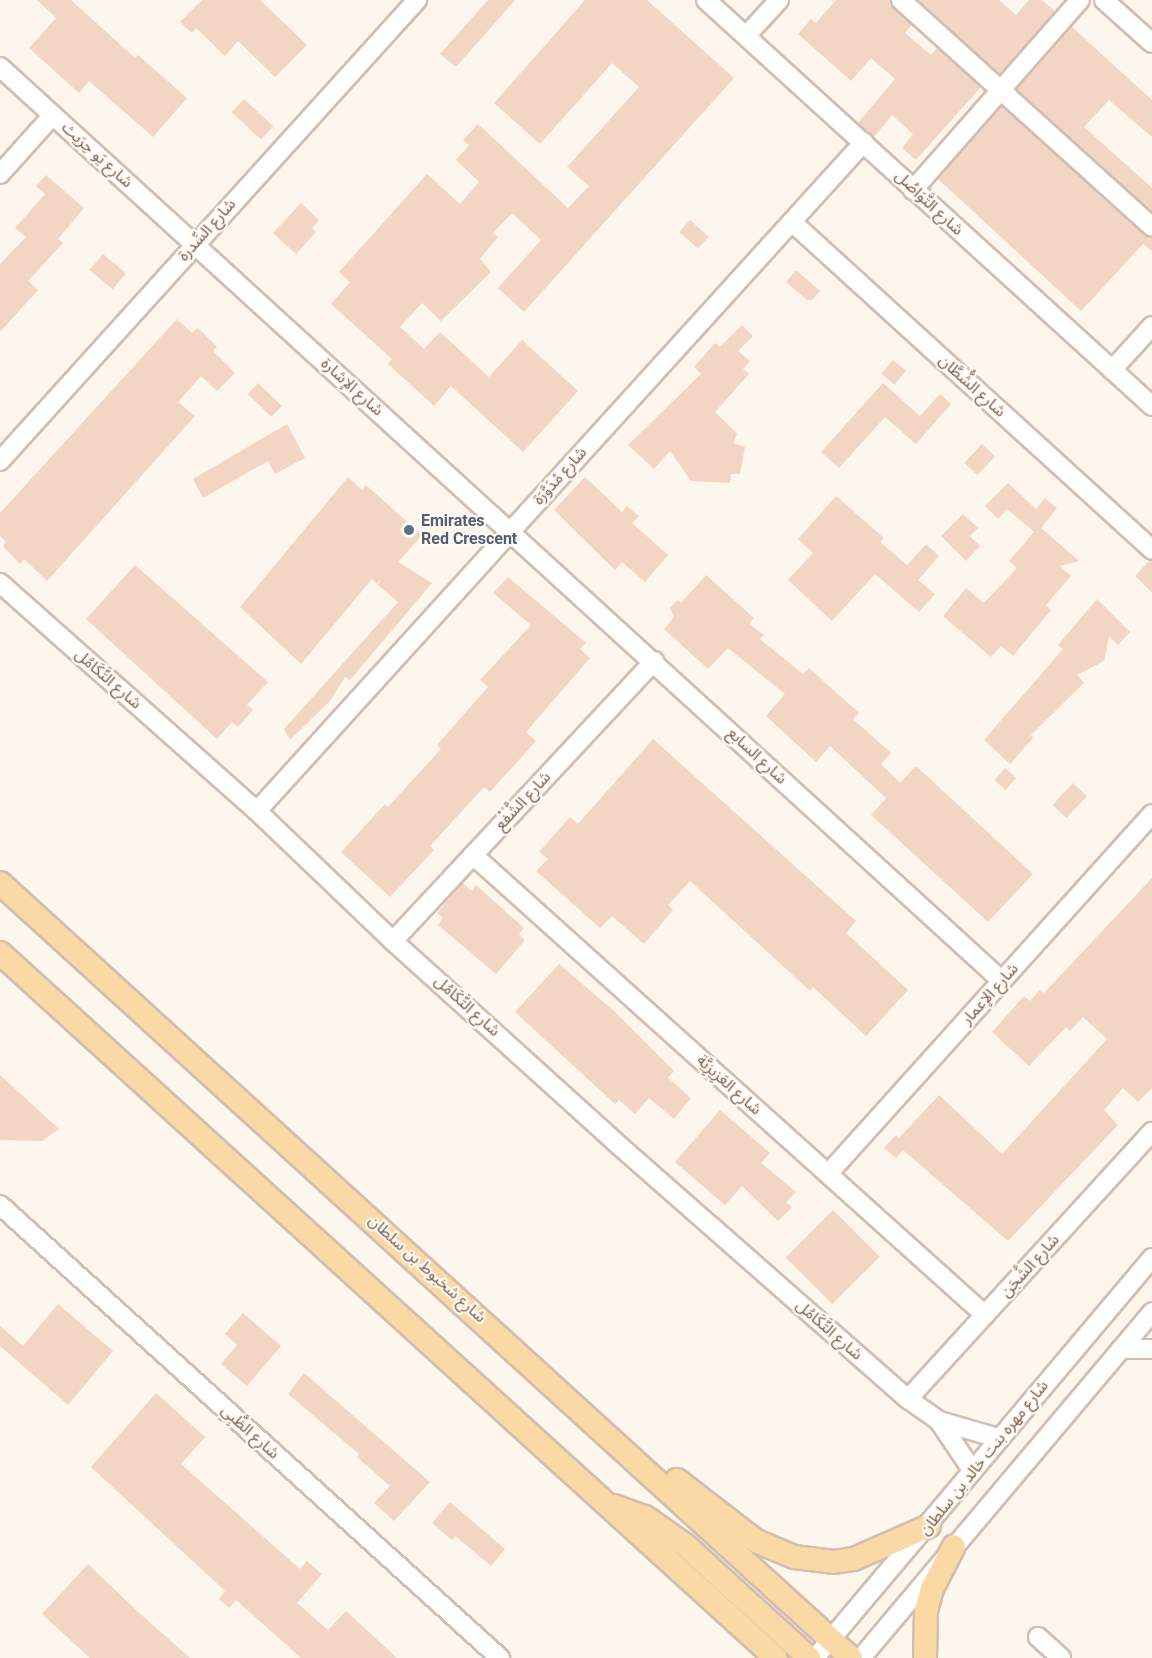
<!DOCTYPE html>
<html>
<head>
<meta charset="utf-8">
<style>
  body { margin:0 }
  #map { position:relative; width:1152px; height:1658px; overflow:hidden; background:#fdf6ec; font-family:Roboto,"Noto Sans Arabic",sans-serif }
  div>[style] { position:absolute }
  .building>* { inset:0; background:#f3d5c3; transform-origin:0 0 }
  .roads { filter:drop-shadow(2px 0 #d1beb0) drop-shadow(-2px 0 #d1beb0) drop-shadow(0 2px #d1beb0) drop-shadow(0 -2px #d1beb0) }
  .minor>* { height:18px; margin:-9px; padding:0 9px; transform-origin:9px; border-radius:9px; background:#fff }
  .major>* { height:22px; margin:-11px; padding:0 11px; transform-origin:11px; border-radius:11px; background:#fbd9a5 }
  .dots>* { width:16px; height:16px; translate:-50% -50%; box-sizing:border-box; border:3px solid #fffaf3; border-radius:50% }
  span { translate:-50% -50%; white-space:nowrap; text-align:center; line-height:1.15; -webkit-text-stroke:4.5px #fffaf3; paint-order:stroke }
  .street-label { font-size:16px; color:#7a5c4d }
  .service-label { font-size:16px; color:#4e5e75; font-weight:700 }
  .left { translate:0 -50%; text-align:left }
</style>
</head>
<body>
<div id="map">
  <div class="building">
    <i style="clip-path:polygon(37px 0,71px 0,135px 58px,138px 55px,187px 98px,153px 137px,89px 81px,79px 93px,29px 48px,56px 18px)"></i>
    <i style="clip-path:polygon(202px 0,260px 0,307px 45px,275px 77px,238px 41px,225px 56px,196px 28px,192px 33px,180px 22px)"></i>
    <i style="clip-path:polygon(488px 0,515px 0,456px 67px,440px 54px)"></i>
    <i style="clip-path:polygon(585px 0,647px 0,734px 78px,524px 312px,498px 288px,541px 240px,512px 213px,493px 233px,498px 237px,480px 259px,491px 272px,441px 321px,422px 303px,400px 327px,424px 349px,440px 332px,489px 377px,522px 340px,578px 391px,523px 452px,451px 386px,434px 406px,388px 364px,392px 359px,331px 304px,350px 282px,339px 272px,427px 174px,460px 204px,479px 182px,456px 160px,469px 145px,463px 140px,478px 124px,568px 208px,589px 186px,567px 167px,639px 87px,612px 63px,540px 144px,494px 103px)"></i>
    <i style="clip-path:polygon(836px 0,890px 0,912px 25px,905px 33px,931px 55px,937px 48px,981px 87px,916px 160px,902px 148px,913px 134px,892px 115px,874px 137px,858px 123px,895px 79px,871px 58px,851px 81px,798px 34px,811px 19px,816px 23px)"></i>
    <i style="clip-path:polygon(918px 0,999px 0,1016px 15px,1029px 0,1042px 0,1055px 11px,1000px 74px)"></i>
    <i style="clip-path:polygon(1072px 27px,1152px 100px,1152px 137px,1109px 100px,1084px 127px,1152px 188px,1152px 212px,1017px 89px)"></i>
    <i style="left:244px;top:99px;width:40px;height:18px;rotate:43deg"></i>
    <i style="clip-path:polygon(1002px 106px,1144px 235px,1152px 238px,1152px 251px,1143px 244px,1081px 311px,938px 179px)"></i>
    <i style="clip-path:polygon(46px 175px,84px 208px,58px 239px,63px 243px,28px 281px,38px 290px,0 332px,0 264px,26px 237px,15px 228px,45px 194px,36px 186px)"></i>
    <i style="clip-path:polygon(301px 203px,319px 220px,312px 228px,316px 232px,296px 254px,273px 233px)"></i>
    <i style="left:690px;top:220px;width:25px;height:16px;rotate:42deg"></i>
    <i style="left:103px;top:254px;width:30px;height:21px;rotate:40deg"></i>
    <i style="clip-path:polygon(796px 270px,820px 291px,812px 300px,807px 300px,786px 282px)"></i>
    <i style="clip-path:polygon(177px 319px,192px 333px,198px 328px,217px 347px,213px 351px,235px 373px,217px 391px,201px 376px,178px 402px,195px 416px,47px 581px,24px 559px,20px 564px,3px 546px,6px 542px,0 536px,0 513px)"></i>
    <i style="clip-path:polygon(742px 325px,753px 336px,738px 351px,750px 361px,743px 369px,749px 374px,715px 412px,737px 434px,733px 443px,745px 447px,740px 474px,731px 474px,730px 483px,691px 481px,670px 451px,654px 469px,628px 445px,701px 374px,694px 367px,715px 343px,720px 347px)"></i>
    <i style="left:893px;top:360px;width:17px;height:18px;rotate:40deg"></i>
    <i style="left:258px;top:383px;width:33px;height:15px;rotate:44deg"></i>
    <i style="clip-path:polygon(883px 383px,920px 416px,940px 394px,951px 404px,916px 444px,885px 417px,839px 468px,821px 452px)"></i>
    <i style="clip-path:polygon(287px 424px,305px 458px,275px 474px,268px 461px,203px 498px,193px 479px)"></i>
    <i style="left:982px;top:444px;width:18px;height:26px;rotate:43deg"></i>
    <i style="clip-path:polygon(348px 477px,362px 490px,366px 485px,422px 535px,398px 562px,432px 583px,350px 680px,345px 677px,330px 701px,290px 740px,284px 729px,398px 602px,378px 585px,381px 579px,377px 584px,372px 579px,301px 664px,240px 607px)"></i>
    <i style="clip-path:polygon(585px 477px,622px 512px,627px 506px,639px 516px,632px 523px,668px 555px,645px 582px,622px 562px,615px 570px,554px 510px)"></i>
    <i style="clip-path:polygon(1008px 483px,1036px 509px,1045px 498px,1057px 508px,1041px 528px,1079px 561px,1060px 566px,1071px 576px,1046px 605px,1051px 610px,1013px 656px,1001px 646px,991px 657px,943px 616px,966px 588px,984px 603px,1017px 568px,1009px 561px,1034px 532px,1007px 509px,998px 519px,985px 506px)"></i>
    <i style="clip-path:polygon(836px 496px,884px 538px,880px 542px,907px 565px,926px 544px,939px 556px,918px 580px,935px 594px,919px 612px,875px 574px,832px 621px,788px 580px,813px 553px,798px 539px)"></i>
    <i style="clip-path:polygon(963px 514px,978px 528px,970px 536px,980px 546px,966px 561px,941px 536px)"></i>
    <i style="clip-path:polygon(1149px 561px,1152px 561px,1152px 593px,1135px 576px)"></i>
    <i style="clip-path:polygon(135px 565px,268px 682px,247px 705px,253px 710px,238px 727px,232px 722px,217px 739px,86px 619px)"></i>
    <i style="clip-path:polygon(706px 575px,754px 618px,749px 624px,764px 635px,760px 639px,803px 674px,809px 668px,859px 713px,853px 719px,891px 753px,881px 764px,900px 783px,916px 766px,1033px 874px,988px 922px,871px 815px,886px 798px,830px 746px,816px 762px,766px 716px,785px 694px,728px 648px,708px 669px,664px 629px,674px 617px,670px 608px,678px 600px,681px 603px)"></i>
    <i style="clip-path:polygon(508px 577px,586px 643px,580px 649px,590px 658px,526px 732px,536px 741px,490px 792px,484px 787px,430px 846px,434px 850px,390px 897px,341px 852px,385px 804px,388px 807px,441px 749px,437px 745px,488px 687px,480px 680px,531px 625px,493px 593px)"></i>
    <i style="clip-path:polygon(1097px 599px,1130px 632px,1118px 645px,1109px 636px,1104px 661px,1077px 675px,1084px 683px,1031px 735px,1033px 738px,1010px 764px,984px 740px,1063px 649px,1058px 645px)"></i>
    <i style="clip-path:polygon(653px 739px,856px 921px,846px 933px,908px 990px,866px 1036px,813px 987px,810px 991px,690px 881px,668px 905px,673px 910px,644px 944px,612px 916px,600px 928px,536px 871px,548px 859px,539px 852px,570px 817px,578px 824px)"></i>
    <i style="left:1005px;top:768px;width:15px;height:16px;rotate:42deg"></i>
    <i style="left:1073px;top:783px;width:19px;height:30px;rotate:43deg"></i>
    <i style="clip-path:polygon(1152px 878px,1152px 1088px,1138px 1102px,1123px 1088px,1104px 1110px,1118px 1125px,1008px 1241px,903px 1150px,896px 1158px,884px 1148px,896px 1135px,899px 1138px,939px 1095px,1002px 1154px,1107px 1039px,1083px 1017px,1070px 1031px,1066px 1027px,1029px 1066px,992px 1032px,1024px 996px,1030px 1001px,1040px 990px,1044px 993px)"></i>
    <i style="clip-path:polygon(462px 883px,472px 891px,476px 885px,524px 928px,519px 934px,525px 940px,496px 974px,438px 925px,443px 918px,437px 913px)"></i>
    <i style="clip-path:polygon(559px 964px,613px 1010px,674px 1071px,668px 1078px,691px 1098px,674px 1119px,649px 1098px,635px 1114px,619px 1100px,615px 1104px,515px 1012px)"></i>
    <i style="clip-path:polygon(0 1075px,59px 1129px,42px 1141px,0 1140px)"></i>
    <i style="clip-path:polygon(720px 1110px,770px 1153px,761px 1163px,796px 1192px,786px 1202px,792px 1207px,778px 1221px,742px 1186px,725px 1205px,675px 1162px)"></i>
    <i style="left:833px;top:1210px;width:66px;height:67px;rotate:45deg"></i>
    <i style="clip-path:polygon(58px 1304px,113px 1351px,68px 1405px,0 1346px,0 1326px,23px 1346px)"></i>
    <i style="clip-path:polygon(243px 1313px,281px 1346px,247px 1386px,221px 1364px,237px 1345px,225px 1334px)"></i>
    <i style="clip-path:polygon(304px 1373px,430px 1482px,394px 1521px,374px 1503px,390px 1486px,357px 1457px,359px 1454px,288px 1394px)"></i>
    <i style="clip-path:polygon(156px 1393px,205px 1437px,181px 1464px,300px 1569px,307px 1561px,322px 1574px,297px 1603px,328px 1630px,346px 1611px,397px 1658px,301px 1658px,236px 1600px,229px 1608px,219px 1599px,225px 1591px,91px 1467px)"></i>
    <i style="clip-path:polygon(450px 1502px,505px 1549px,491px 1566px,455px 1536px,452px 1540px,432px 1523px)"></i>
    <i style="clip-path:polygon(88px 1564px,137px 1611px,190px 1658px,90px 1658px,42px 1614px)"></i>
  </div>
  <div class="roads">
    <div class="minor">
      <i style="left:706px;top:0;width:603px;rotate:42.31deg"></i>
      <i style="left:901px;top:0;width:338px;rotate:42.1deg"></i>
      <i style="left:1104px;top:0;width:64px;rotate:41.9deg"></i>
      <i style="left:746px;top:36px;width:49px;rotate:-47.5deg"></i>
      <i style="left:0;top:67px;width:1356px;rotate:42.37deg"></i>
      <i style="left:0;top:174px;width:79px;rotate:-48.1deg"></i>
      <i style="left:913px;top:190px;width:253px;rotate:-48.7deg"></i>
      <i style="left:792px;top:222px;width:487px;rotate:42.3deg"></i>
      <i style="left:1112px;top:370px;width:59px;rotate:-47.7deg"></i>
      <i style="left:0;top:461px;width:622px;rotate:-47.87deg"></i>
      <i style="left:0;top:583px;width:344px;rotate:41.6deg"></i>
      <i style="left:257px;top:811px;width:188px;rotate:43.7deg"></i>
      <i style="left:393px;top:941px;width:298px;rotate:42.1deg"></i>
      <i style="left:614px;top:1141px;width:391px;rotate:41.3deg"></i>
      <i style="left:908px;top:1399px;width:38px;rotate:35deg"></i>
      <i style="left:939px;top:1421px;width:61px;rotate:16.1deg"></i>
      <i style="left:257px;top:811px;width:903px;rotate:-47.78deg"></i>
      <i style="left:473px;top:855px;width:688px;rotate:41.94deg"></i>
      <i style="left:393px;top:941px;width:383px;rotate:-47deg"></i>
      <i style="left:828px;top:1174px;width:484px;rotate:-48deg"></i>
      <i style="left:0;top:1205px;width:675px;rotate:42.18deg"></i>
      <i style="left:1121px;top:1349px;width:31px"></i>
      <i style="left:908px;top:1399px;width:362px;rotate:-47.6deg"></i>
      <i style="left:939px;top:1421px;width:59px;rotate:56deg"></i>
      <i style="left:1038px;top:1637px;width:31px;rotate:42deg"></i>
      <i style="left:815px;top:1658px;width:523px;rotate:-49.89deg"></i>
      <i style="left:861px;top:1658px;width:452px;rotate:-49.9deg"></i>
    </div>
    <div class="major">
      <i style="left:0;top:883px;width:1151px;rotate:42.32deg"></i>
      <i style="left:0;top:953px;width:1048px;rotate:42.26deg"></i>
      <i style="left:677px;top:1480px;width:100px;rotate:37.7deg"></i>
      <i style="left:756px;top:1541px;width:41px;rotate:22.8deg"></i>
      <i style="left:794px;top:1557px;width:40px;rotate:7.1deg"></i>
      <i style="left:834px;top:1562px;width:20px;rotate:-9deg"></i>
      <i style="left:854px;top:1559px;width:82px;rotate:-23.7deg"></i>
      <i style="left:614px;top:1506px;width:33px;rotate:20deg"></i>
      <i style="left:645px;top:1517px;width:49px;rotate:35deg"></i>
      <i style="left:685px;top:1545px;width:168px;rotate:42.3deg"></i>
      <i style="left:925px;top:1658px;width:47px;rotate:-88.8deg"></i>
      <i style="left:926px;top:1611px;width:23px;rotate:-75deg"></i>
      <i style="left:932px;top:1589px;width:48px;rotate:-62.9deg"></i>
    </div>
  </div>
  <div class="dots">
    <i style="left:409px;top:530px;background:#5c6f8a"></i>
  </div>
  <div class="street-label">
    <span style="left:97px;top:155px;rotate:42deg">شارع يَو حِرَيث</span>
    <span style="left:929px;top:203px;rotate:43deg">شارع التَّوَاصُل</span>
    <span style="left:207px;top:230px;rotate:-48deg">شارع السِّدرة</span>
    <span style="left:972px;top:386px;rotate:42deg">شارع الشُّطَّان</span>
    <span style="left:352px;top:387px;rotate:42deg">شارع الإشارة</span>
    <span style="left:560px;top:476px;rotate:-48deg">شارع مْدَوَّرَة</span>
    <span style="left:108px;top:679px;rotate:41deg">شارع التَّكَامُل</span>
    <span style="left:757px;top:756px;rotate:43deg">شارع السابع</span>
    <span style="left:523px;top:801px;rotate:-47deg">شارع الشَّفْع</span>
    <span style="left:990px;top:994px;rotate:-48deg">شارع الإعمار</span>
    <span style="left:467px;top:1006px;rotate:42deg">شارع التَّكَامُل</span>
    <span style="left:729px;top:1085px;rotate:42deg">شارع العَزِيزِيَّة</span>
    <span style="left:1030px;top:1266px;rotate:-48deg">شارع الشَّجَن</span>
    <span style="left:427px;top:1269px;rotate:42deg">شارع شخبوط بن سلطان</span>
    <span style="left:829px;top:1330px;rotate:41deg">شارع التَّكَامُل</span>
    <span style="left:250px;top:1432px;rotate:42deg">شارع الظَّبِي</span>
    <span style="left:984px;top:1458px;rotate:-51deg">شارع مهره بنت خالد بن سلطان</span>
  </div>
  <div class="service-label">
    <span class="left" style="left:421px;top:530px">Emirates<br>Red Crescent</span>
  </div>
</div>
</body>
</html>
